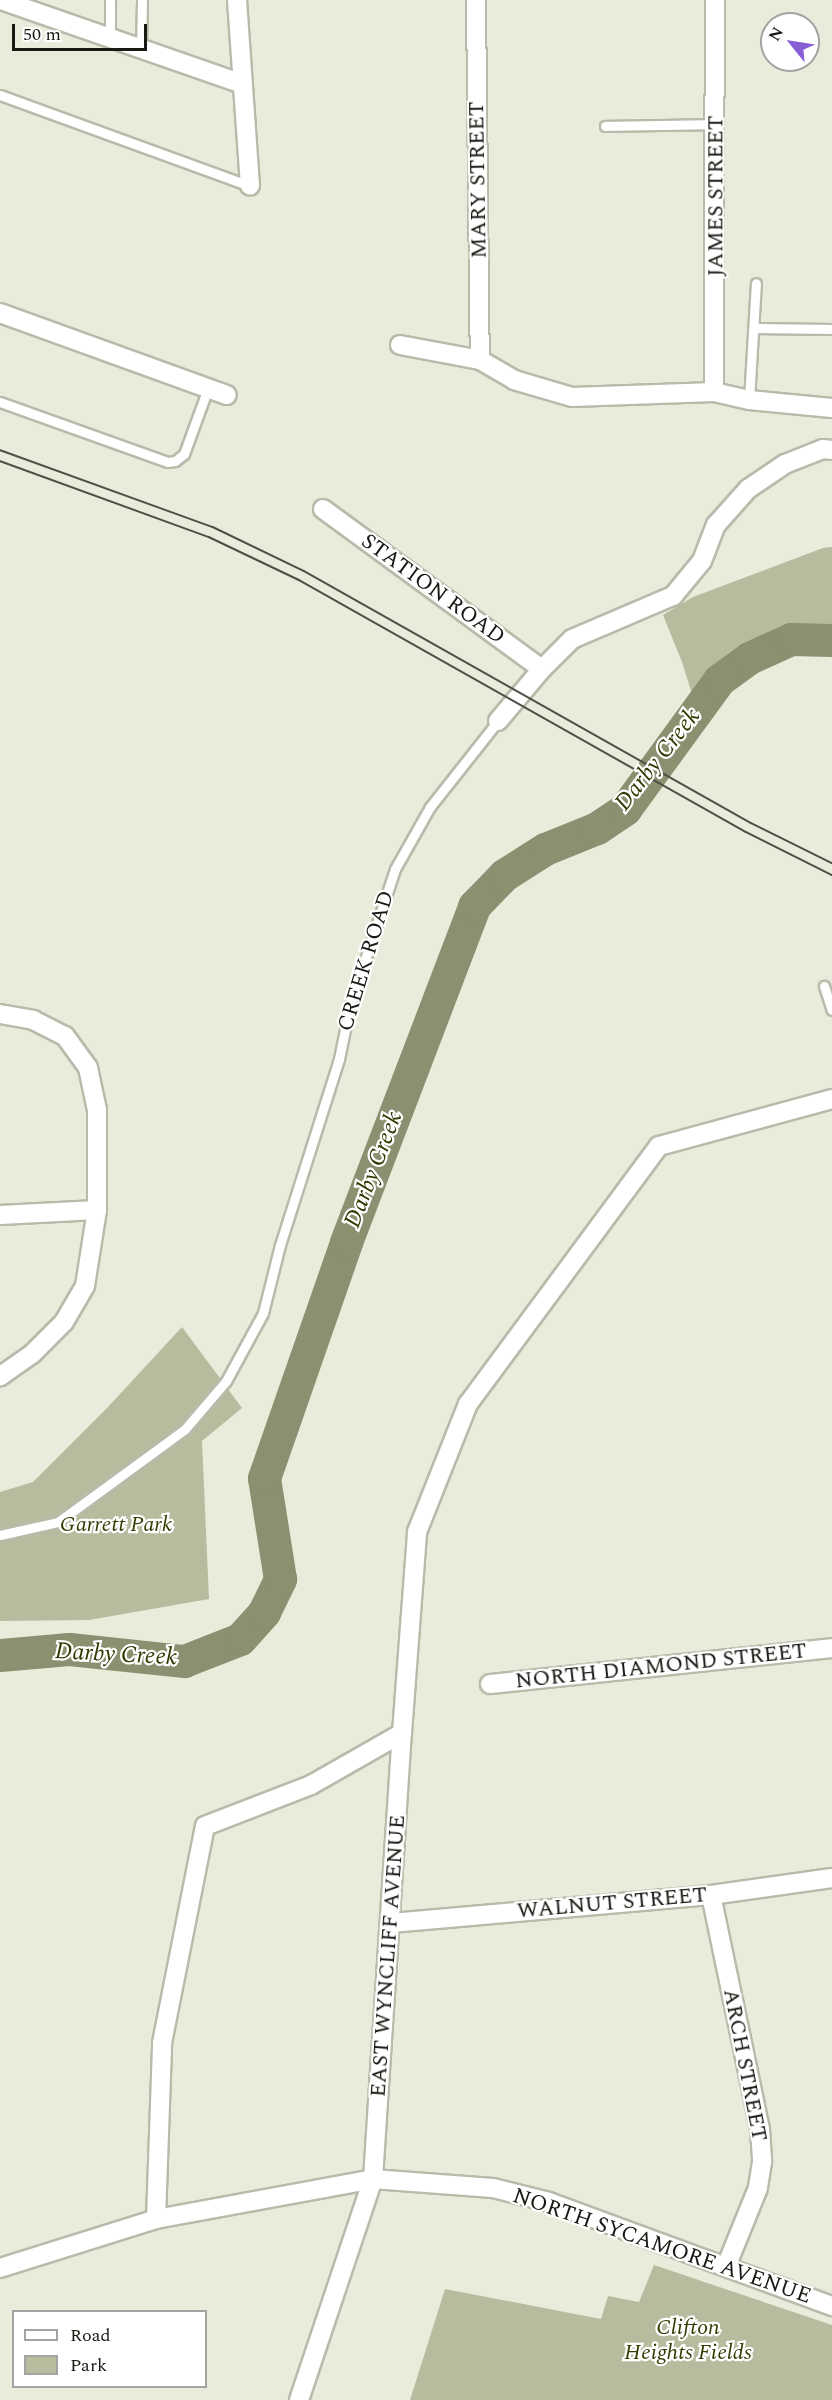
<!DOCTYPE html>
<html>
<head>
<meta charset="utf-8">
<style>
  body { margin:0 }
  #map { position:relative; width:832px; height:2400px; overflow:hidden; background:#e8ecdb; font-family:Spectral,serif }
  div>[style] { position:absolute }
  .green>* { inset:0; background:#b6bd9f }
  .river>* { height:33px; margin:-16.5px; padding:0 16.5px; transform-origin:16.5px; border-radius:16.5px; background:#8a9170 }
  .roads { filter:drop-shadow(2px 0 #b7bbaa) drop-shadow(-2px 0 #b7bbaa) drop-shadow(0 2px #b7bbaa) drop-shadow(0 -2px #b7bbaa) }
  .service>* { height:9px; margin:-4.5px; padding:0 4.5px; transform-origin:4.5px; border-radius:4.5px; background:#fff }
  .minor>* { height:18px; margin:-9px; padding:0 9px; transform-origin:9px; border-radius:9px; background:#fff }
  .tram>* { height:1.5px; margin:-0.75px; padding:0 0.75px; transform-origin:0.75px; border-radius:0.75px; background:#4e5047 }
  span { translate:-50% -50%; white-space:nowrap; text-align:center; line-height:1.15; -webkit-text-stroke:4.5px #fff; paint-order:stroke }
  .street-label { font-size:22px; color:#181913 }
  .park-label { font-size:22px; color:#343d02; font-style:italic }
  .water-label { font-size:24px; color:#313900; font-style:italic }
  .legend { position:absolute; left:12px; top:2310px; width:195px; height:78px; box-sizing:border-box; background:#fff; border:2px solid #a3a3a1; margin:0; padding:8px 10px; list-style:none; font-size:18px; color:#181913 }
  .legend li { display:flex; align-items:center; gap:12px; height:30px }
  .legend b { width:30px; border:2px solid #a3a3a1 }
  .north { position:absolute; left:760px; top:12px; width:60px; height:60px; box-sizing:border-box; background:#fff; border:2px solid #a3a3a1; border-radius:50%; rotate:300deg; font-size:16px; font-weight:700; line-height:24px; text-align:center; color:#181913 }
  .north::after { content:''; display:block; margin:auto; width:21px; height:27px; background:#885ed7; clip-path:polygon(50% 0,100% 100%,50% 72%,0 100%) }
  .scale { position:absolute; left:12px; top:24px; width:135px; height:27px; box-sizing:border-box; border:3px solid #181913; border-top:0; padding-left:8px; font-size:18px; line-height:21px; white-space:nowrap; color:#181913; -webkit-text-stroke:4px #fff; paint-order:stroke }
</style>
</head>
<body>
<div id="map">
  <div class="green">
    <i style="clip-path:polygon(832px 547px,832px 630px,771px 655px,739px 684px,697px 710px,682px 662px,663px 615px,693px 597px,823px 548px)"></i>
    <i style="clip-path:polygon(182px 1327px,242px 1408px,202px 1441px,209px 1599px,89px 1620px,0 1621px,0 1492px,33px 1482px,108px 1407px)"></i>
    <i style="clip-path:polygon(654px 2265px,832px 2325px,832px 2400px,410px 2400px,445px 2289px,601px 2319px,608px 2296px,639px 2302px)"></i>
  </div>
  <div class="river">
    <i style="left:0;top:1655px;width:69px;rotate:-5deg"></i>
    <i style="left:69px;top:1649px;width:116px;rotate:6deg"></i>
    <i style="left:184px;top:1661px;width:60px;rotate:-21.4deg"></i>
    <i style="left:240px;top:1639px;width:36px;rotate:-48deg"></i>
    <i style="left:264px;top:1612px;width:37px;rotate:-64deg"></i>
    <i style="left:280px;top:1579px;width:102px;rotate:-99deg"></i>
    <i style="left:264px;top:1478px;width:250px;rotate:-70.8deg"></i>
    <i style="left:346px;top:1242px;width:360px;rotate:-69.1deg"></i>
    <i style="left:474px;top:906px;width:43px;rotate:-45.9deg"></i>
    <i style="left:504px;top:875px;width:49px;rotate:-32.4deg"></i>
    <i style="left:545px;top:849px;width:56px;rotate:-22deg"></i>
    <i style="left:597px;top:828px;width:34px;rotate:-34deg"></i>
    <i style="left:625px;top:809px;width:160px;rotate:-53.9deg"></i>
    <i style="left:719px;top:680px;width:37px;rotate:-36deg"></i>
    <i style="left:749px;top:658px;width:46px;rotate:-24.3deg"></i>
    <i style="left:791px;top:639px;width:41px;rotate:1.4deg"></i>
  </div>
  <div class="roads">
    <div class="service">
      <i style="left:110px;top:0;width:38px;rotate:90deg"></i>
      <i style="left:141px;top:49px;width:49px;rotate:-88.8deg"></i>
      <i style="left:0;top:95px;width:266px;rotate:20deg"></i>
      <i style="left:605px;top:126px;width:111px;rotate:-1deg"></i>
      <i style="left:754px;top:328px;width:78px;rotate:0.7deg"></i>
      <i style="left:749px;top:400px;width:117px;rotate:-86.6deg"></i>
      <i style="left:0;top:402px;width:178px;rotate:19.7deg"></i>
      <i style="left:168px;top:462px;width:7px;rotate:-8deg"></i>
      <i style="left:175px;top:461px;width:11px;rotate:-38deg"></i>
      <i style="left:184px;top:454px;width:70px;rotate:-70deg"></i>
      <i style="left:824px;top:986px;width:25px;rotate:72deg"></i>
      <i style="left:0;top:1535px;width:59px;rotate:-12.6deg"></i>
      <i style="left:58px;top:1522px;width:157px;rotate:-36.2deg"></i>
      <i style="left:185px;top:1429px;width:63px;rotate:-49.5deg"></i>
      <i style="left:226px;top:1381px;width:77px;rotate:-61.4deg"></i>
      <i style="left:263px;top:1313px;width:70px;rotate:-76deg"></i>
      <i style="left:280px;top:1245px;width:195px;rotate:-72.4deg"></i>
      <i style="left:339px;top:1059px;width:55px;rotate:-78.5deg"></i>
      <i style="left:350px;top:1005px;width:143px;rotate:-71.7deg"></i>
      <i style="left:395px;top:869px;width:71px;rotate:-60.6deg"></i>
      <i style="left:430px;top:807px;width:110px;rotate:-51.7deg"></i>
    </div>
    <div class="minor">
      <i style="left:1px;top:0;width:255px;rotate:19.2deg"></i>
      <i style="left:237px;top:0;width:186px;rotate:86deg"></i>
      <i style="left:476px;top:0;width:360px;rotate:89.4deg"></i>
      <i style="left:0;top:313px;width:241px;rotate:19.9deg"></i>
      <i style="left:400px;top:345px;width:81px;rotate:10.6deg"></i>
      <i style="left:480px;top:360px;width:39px;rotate:30deg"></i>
      <i style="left:514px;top:380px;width:60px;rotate:16.3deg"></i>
      <i style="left:572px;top:397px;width:142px;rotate:-2deg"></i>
      <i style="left:714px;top:392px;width:36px;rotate:13deg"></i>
      <i style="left:749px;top:400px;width:83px;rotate:5.5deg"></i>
      <i style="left:714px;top:392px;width:392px;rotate:-89.9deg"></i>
      <i style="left:323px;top:509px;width:271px;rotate:36.2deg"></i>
      <i style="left:498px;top:721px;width:68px;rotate:-49.8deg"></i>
      <i style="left:542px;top:669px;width:42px;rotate:-45deg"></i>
      <i style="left:572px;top:639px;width:110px;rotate:-23.1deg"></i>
      <i style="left:673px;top:596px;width:45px;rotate:-50.4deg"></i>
      <i style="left:702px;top:561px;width:39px;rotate:-69deg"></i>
      <i style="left:716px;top:525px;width:48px;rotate:-48.4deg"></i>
      <i style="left:748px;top:489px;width:45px;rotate:-34deg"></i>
      <i style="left:785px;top:464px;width:41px;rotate:-21.5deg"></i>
      <i style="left:823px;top:449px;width:9px;rotate:6deg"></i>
      <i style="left:0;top:1014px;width:34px;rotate:10deg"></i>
      <i style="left:33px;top:1020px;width:36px;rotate:27deg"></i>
      <i style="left:65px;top:1036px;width:39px;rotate:54deg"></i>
      <i style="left:88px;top:1068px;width:43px;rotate:77.9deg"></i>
      <i style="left:97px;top:1110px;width:100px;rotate:90deg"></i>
      <i style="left:97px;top:1210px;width:77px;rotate:99deg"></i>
      <i style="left:85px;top:1286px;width:42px;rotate:120.3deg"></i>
      <i style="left:64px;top:1322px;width:45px;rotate:135deg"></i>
      <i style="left:32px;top:1354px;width:39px;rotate:145deg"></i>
      <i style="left:0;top:1215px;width:97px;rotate:-3deg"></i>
      <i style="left:490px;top:1684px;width:344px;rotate:-6deg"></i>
      <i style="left:711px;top:1895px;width:240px;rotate:78.2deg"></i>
      <i style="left:760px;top:2130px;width:32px;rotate:86deg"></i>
      <i style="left:762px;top:2162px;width:26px;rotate:99deg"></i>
      <i style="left:758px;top:2188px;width:85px;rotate:112.1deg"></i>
      <i style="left:391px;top:1923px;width:321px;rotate:-5deg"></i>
      <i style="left:711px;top:1895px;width:122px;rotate:-8deg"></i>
      <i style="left:156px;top:2219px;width:176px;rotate:-88deg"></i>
      <i style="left:162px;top:2043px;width:221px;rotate:-78.8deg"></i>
      <i style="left:205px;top:1826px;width:114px;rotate:-21.1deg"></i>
      <i style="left:311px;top:1785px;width:105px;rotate:-29.7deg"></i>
      <i style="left:402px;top:1733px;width:202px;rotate:-85.7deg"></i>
      <i style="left:417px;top:1532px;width:138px;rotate:-68.3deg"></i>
      <i style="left:468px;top:1404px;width:321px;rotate:-53.5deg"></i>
      <i style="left:659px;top:1146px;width:179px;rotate:-15.2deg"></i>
      <i style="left:0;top:2268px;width:164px;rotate:-17.4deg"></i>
      <i style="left:156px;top:2219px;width:221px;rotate:-10.4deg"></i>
      <i style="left:373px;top:2179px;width:120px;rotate:4.3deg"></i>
      <i style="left:493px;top:2188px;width:58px;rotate:14deg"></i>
      <i style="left:549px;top:2202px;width:302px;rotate:20.2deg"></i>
      <i style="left:299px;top:2400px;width:233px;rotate:-71.5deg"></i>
      <i style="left:373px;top:2179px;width:447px;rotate:-86.3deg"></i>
    </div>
  </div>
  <div class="tram">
    <i style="left:0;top:450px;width:226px;rotate:19.9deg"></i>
    <i style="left:213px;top:527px;width:101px;rotate:25.8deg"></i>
    <i style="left:304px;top:571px;width:513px;rotate:29.41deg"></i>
    <i style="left:751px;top:823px;width:90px;rotate:26.3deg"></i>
    <i style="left:0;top:461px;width:222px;rotate:20deg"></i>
    <i style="left:209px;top:537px;width:100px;rotate:25.5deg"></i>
    <i style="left:299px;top:580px;width:513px;rotate:29.41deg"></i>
    <i style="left:746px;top:832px;width:96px;rotate:26.6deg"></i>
  </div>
  <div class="street-label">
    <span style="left:478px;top:180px;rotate:-91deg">MARY STREET</span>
    <span style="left:716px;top:196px;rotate:-90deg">JAMES STREET</span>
    <span style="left:433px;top:589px;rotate:36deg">STATION ROAD</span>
    <span style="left:366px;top:961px;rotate:-73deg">CREEK ROAD</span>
    <span style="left:661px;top:1666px;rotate:-6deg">NORTH DIAMOND STREET</span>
    <span style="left:612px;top:1903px;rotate:-5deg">WALNUT STREET</span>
    <span style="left:388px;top:1956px;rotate:-86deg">EAST WYNCLIFF AVENUE</span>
    <span style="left:745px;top:2065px;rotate:79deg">ARCH STREET</span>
    <span style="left:662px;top:2246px;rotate:19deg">NORTH SYCAMORE AVENUE</span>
  </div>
  <div class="park-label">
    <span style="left:116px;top:1525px">Garrett Park</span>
    <span style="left:688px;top:2340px">Clifton<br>Heights Fields</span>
  </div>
  <div class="water-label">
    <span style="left:658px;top:760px;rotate:-52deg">Darby Creek</span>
    <span style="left:374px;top:1170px;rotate:-69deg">Darby Creek</span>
    <span style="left:116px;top:1655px;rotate:3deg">Darby Creek</span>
  </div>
  <ul class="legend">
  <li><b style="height:8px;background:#fff"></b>Road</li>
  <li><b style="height:16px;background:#b6bd9f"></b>Park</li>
  </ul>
  <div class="north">N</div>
  <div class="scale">50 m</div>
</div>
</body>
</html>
